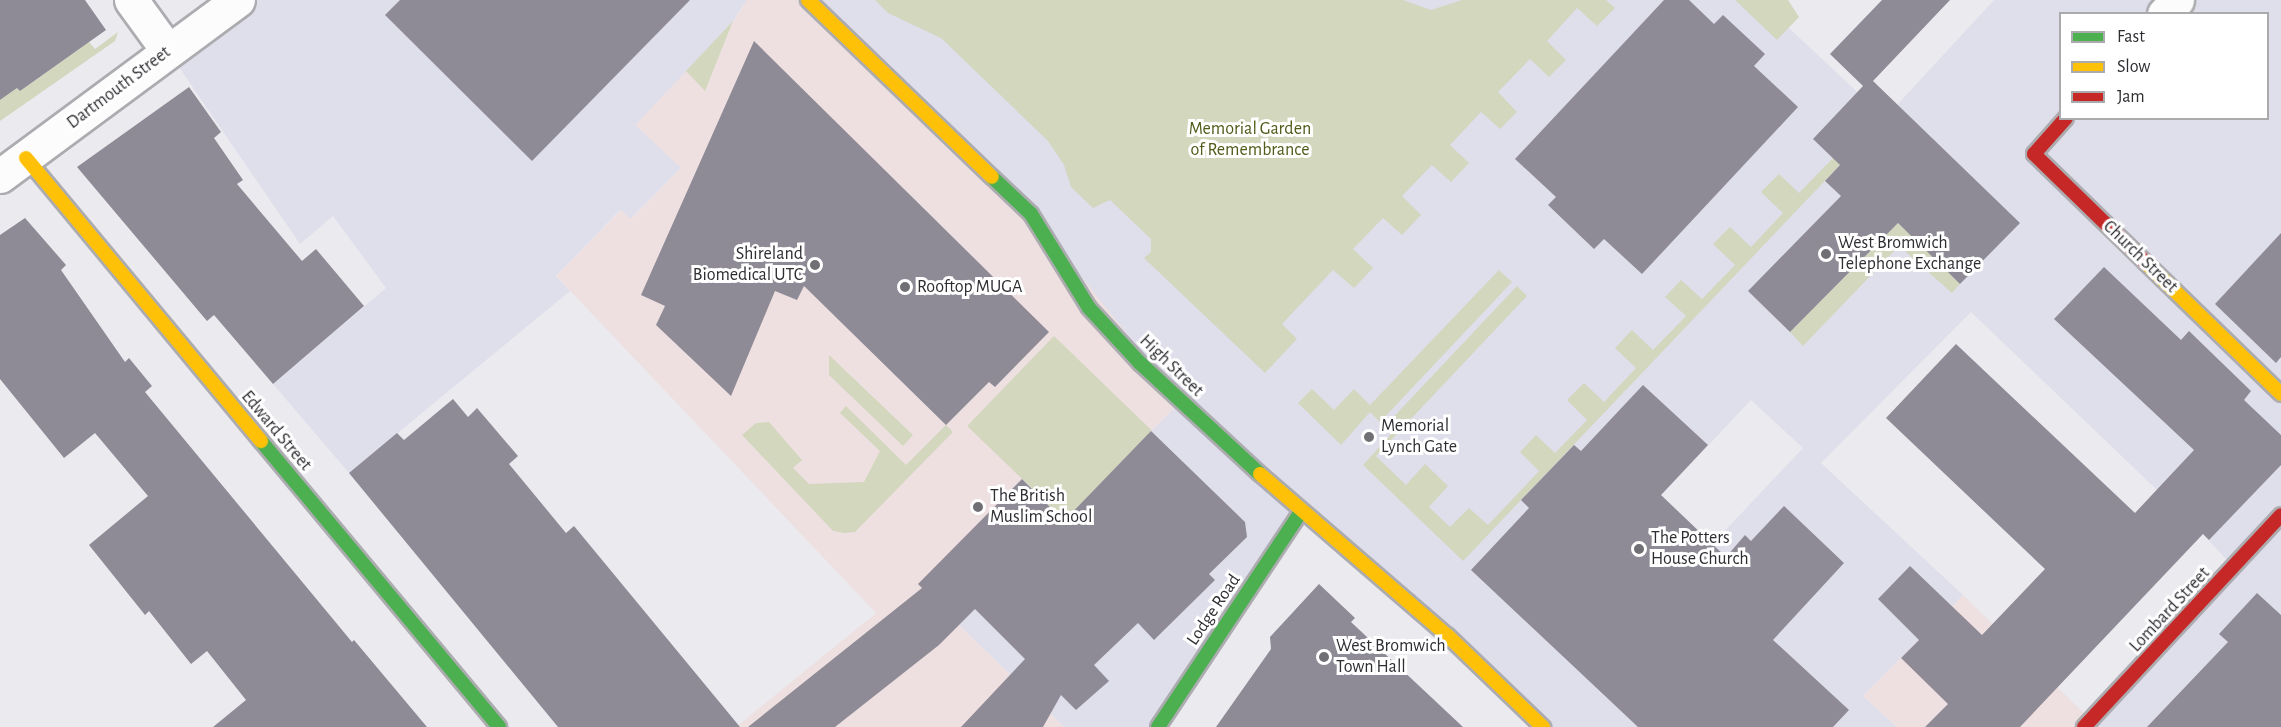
<!DOCTYPE html>
<html>
<head>
<meta charset="utf-8">
<style>
  body { margin:0 }
  #map { position:relative; width:2281px; height:727px; overflow:hidden; background:#eaeaef; font-family:"Alegreya Sans",sans-serif }
  div>[style] { position:absolute }
  .built>* { inset:0; background:#dfdeeb }
  .industrial>* { inset:0; background:#eee0e1 }
  .green>* { inset:0; background:#d2d7be; transform-origin:0 0 }
  .building>* { inset:0; background:#8f8b96 }
  .roads { filter:drop-shadow(2px 0 #acacb0) drop-shadow(-2px 0 #acacb0) drop-shadow(0 2px #acacb0) drop-shadow(0 -2px #acacb0) }
  .street>* { height:33px; margin:-16.5px; padding:0 16.5px; transform-origin:16.5px; border-radius:16.5px; background:#fcfcfd }
  .fast>* { height:14px; margin:-7px; padding:0 7px; transform-origin:7px; border-radius:7px; background:#4caf50 }
  .slow>* { height:14px; margin:-7px; padding:0 7px; transform-origin:7px; border-radius:7px; background:#ffc107 }
  .jam>* { height:14px; margin:-7px; padding:0 7px; transform-origin:7px; border-radius:7px; background:#c62828 }
  .dots>* { width:16px; height:16px; translate:-50% -50%; box-sizing:border-box; border:3px solid #fff; border-radius:50% }
  span { translate:-50% -50%; white-space:nowrap; text-align:center; line-height:1.15; -webkit-text-stroke:6px #fff; paint-order:stroke }
  .street-label { font-size:18px; color:#2e2d32 }
  .park-label { font-size:18px; color:#525b19 }
  .poi-label { font-size:18px; color:#2e2d32 }
  .left { translate:0 -50%; text-align:left }
  .right { translate:-100% -50%; text-align:right }
  .legend { position:absolute; left:2059px; top:12px; width:210px; height:108px; box-sizing:border-box; background:#fff; border:2px solid #ababad; margin:0; padding:8px 10px; list-style:none; font-size:18px; color:#2e2d32 }
  .legend li { display:flex; align-items:center; gap:12px; height:30px }
  .legend b { width:30px; border:2px solid #ababad }
</style>
</head>
<body>
<div id="map">
  <div class="built">
    <i style="clip-path:polygon(238px 0,747px 0,733px 21px,681px 168px,630px 219px,620px 210px,556px 276px,570px 291px,349px 473px,273px 384px,386px 288px,333px 216px,300px 244px,168px 51px)"></i>
    <i style="clip-path:polygon(evenodd,808px 0,1759px 0,1885px 118px,1994px 0,2281px 0,2281px 700px,2255px 727px,2084px 727px,2233px 567px,2203px 534px,1971px 312px,1821px 463px,1963px 595px,1863px 696px,1897px 727px,1543px 727px,1301px 513px,1158px 727px,1064px 727px,959px 625px,1181px 401px,808px 0,2060px 14px,2268px 14px,2268px 118px,2060px 118px,2060px 14px,808px 0,1751px 400px,1803px 448px,1651px 609px,1588px 573px,1751px 400px)"></i>
  </div>
  <div class="industrial">
    <i style="clip-path:polygon(747px 0,808px 0,1031px 214px,1181px 401px,959px 625px,1064px 727px,736px 727px,876px 613px,556px 276px,621px 210px,631px 219px,681px 168px,635px 125px,733px 22px)"></i>
    <i style="clip-path:polygon(1963px 595px,2091px 720px,2084px 727px,1897px 727px,1863px 696px)"></i>
  </div>
  <div class="green">
    <i style="clip-path:polygon(875px 0,1403px 0,1431px 10px,1462px 0,1606px 0,1615px 8px,1597px 26px,1577px 8px,1547px 41px,1566px 60px,1549px 77px,1530px 59px,1498px 92px,1517px 112px,1500px 129px,1481px 112px,1450px 145px,1469px 163px,1451px 182px,1432px 165px,1402px 196px,1421px 215px,1402px 235px,1383px 218px,1353px 249px,1373px 268px,1354px 288px,1333px 270px,1282px 324px,1297px 339px,1265px 373px,1144px 258px,1151px 252px,1151px 239px,1110px 200px,1093px 208px,1071px 187px,1064px 165px,1048px 141px,941px 38px,888px 13px)"></i>
    <i style="clip-path:polygon(1735px 0,1788px 0,1799px 17px,1777px 40px)"></i>
    <i style="clip-path:polygon(733px 21px,705px 91px,686px 71px)"></i>
    <i style="clip-path:polygon(118px 32px,115px 41px,0 121px,0 100px,17px 88px,20px 91px,89px 42px,95px 49px)"></i>
    <i style="clip-path:polygon(1833px 158px,1840px 165px,1463px 561px,1363px 465px,1392px 433px,1385px 426px,1517px 286px,1527px 296px,1376px 456px,1406px 485px,1425px 464px,1448px 486px,1429px 507px,1450px 527px,1469px 508px,1488px 525px,1539px 471px,1520px 452px,1536px 435px,1555px 453px,1587px 420px,1567px 400px,1584px 383px,1604px 402px,1636px 368px,1615px 348px,1632px 330px,1653px 350px,1686px 316px,1665px 297px,1681px 280px,1702px 299px,1735px 265px,1713px 244px,1730px 227px,1751px 247px,1783px 213px,1761px 192px,1779px 174px,1799px 193px)"></i>
    <i style="clip-path:polygon(1898px 223px,1960px 284px,1952px 293px,1899px 246px,1803px 346px,1790px 332px)"></i>
    <i style="clip-path:polygon(1499px 270px,1512px 282px,1380px 422px,1370px 412px,1341px 445px,1298px 403px,1312px 389px,1334px 410px,1354px 389px,1370px 405px)"></i>
    <i style="left:1054px;top:336px;width:136px;height:125px;rotate:44deg"></i>
    <i style="clip-path:polygon(829px 355px,913px 435px,903px 446px,829px 375px)"></i>
    <i style="clip-path:polygon(846px 406px,906px 465px,946px 425px,953px 432px,855px 532px,845px 533px,833px 531px,742px 435px,756px 423px,769px 422px,802px 460px,793px 468px,809px 484px,864px 482px,880px 451px,840px 413px)"></i>
  </div>
  <div class="building">
    <i style="clip-path:polygon(0 0,85px 0,106px 30px,20px 91px,17px 88px,0 100px)"></i>
    <i style="clip-path:polygon(400px 0,690px 0,532px 161px,385px 15px)"></i>
    <i style="clip-path:polygon(1664px 0,1689px 0,1714px 24px,1723px 15px,1765px 54px,1754px 66px,1798px 107px,1642px 274px,1604px 239px,1594px 249px,1548px 205px,1556px 197px,1515px 159px)"></i>
    <i style="clip-path:polygon(1882px 0,1950px 0,1873px 81px,2020px 223px,1960px 284px,1898px 223px,1790px 332px,1748px 291px,1841px 196px,1825px 181px,1840px 165px,1813px 139px,1863px 86px,1830px 54px)"></i>
    <i style="clip-path:polygon(754px 41px,1049px 332px,995px 387px,989px 382px,946px 425px,804px 286px,797px 300px,775px 291px,731px 396px,656px 325px,665px 306px,641px 295px)"></i>
    <i style="clip-path:polygon(189px 87px,221px 132px,214px 138px,243px 180px,237px 184px,302px 261px,316px 249px,364px 306px,273px 384px,214px 315px,207px 321px,77px 167px)"></i>
    <i style="clip-path:polygon(25px 218px,66px 265px,61px 270px,125px 362px,129px 358px,152px 386px,145px 392px,352px 642px,354px 640px,427px 727px,213px 727px,246px 700px,207px 651px,191px 664px,149px 611px,145px 615px,89px 545px,148px 496px,95px 433px,64px 458px,0 379px,0 235px)"></i>
    <i style="clip-path:polygon(2281px 233px,2281px 357px,2276px 363px,2215px 304px)"></i>
    <i style="clip-path:polygon(2104px 267px,2181px 340px,2189px 331px,2251px 391px,2244px 400px,2281px 435px,2281px 465px,2209px 540px,2203px 534px,2020px 727px,1925px 727px,1948px 704px,1901px 658px,1919px 640px,1878px 599px,1910px 566px,1982px 635px,2045px 569px,1886px 418px,1956px 344px,2135px 513px,2194px 450px,2054px 319px)"></i>
    <i style="clip-path:polygon(1643px 385px,1708px 445px,1661px 495px,1726px 557px,1745px 535px,1751px 541px,1784px 506px,1844px 563px,1773px 640px,1849px 710px,1833px 727px,1638px 727px,1471px 570px,1529px 508px,1521px 500px,1574px 445px,1581px 451px)"></i>
    <i style="clip-path:polygon(453px 399px,468px 417px,477px 408px,518px 456px,509px 464px,566px 533px,574px 526px,740px 727px,558px 727px,349px 473px,397px 433px,404px 440px)"></i>
    <i style="clip-path:polygon(1151px 431px,1245px 522px,1247px 537px,1209px 574px,1215px 580px,1154px 640px,1138px 623px,1094px 665px,1109px 681px,1076px 710px,1061px 695px,1043px 727px,961px 727px,1025px 659px,975px 609px,939px 645px,835px 727px,748px 727px,922px 588px,918px 584px,1022px 479px,1064px 521px)"></i>
    <i style="clip-path:polygon(1319px 584px,1355px 618px,1351px 622px,1463px 727px,1216px 727px,1271px 649px,1270px 637px)"></i>
    <i style="clip-path:polygon(2257px 593px,2281px 615px,2281px 727px,2147px 727px,2228px 642px,2219px 634px)"></i>
  </div>
  <div class="roads">
    <div class="street">
      <i style="left:131px;top:0;width:63px;rotate:54deg"></i>
      <i style="left:2164px;top:14px;width:19px;rotate:-47deg"></i>
      <i style="left:0;top:176px;width:296px;rotate:-36.5deg"></i>
    </div>
    <div class="fast">
      <i style="left:992px;top:177px;width:54px;rotate:43.5deg"></i>
      <i style="left:1031px;top:214px;width:110px;rotate:58.3deg"></i>
      <i style="left:1089px;top:308px;width:75px;rotate:47.2deg"></i>
      <i style="left:1140px;top:363px;width:163px;rotate:42.8deg"></i>
      <i style="left:261px;top:441px;width:372px;rotate:50.2deg"></i>
      <i style="left:1158px;top:727px;width:258px;rotate:-56.4deg"></i>
    </div>
    <div class="slow">
      <i style="left:808px;top:0;width:255px;rotate:43.9deg"></i>
      <i style="left:26px;top:158px;width:368px;rotate:50.3deg"></i>
      <i style="left:2146px;top:263px;width:188px;rotate:44.1deg"></i>
      <i style="left:1260px;top:474px;width:248px;rotate:40.8deg"></i>
      <i style="left:1448px;top:636px;width:132px;rotate:43.8deg"></i>
    </div>
    <div class="jam">
      <i style="left:2066px;top:118px;width:48px;rotate:131.6deg"></i>
      <i style="left:2034px;top:154px;width:156px;rotate:44.2deg"></i>
      <i style="left:2084px;top:727px;width:289px;rotate:-47.1deg"></i>
    </div>
  </div>
  <div class="dots">
    <i style="left:1826px;top:254px;background:#706f74"></i>
    <i style="left:815px;top:265px;background:#706f74"></i>
    <i style="left:905px;top:287px;background:#706f74"></i>
    <i style="left:1369px;top:437px;background:#706f74"></i>
    <i style="left:978px;top:507px;background:#706f74"></i>
    <i style="left:1639px;top:549px;background:#706f74"></i>
    <i style="left:1324px;top:657px;background:#706f74"></i>
  </div>
  <div class="street-label">
    <span style="left:119px;top:88px;rotate:-37deg">Dartmouth Street</span>
    <span style="left:2140px;top:257px;rotate:44deg">Church Street</span>
    <span style="left:1171px;top:366px;rotate:44deg">High Street</span>
    <span style="left:276px;top:431px;rotate:50deg">Edward Street</span>
    <span style="left:1214px;top:610px;rotate:-56deg">Lodge Road</span>
    <span style="left:2170px;top:610px;rotate:-47deg">Lombard Street</span>
  </div>
  <div class="park-label">
    <span style="left:1250px;top:140px">Memorial Garden<br>of Remembrance</span>
  </div>
  <div class="poi-label">
    <span class="left" style="left:1838px;top:254px">West Bromwich<br>Telephone Exchange</span>
    <span class="right" style="left:803px;top:265px">Shireland<br>Biomedical UTC</span>
    <span class="left" style="left:917px;top:287px">Rooftop MUGA</span>
    <span class="left" style="left:1381px;top:437px">Memorial<br>Lynch Gate</span>
    <span class="left" style="left:990px;top:507px">The British<br>Muslim School</span>
    <span class="left" style="left:1651px;top:549px">The Potters<br>House Church</span>
    <span class="left" style="left:1336px;top:657px">West Bromwich<br>Town Hall</span>
  </div>
  <ul class="legend">
  <li><b style="height:8px;background:#4caf50"></b>Fast</li>
  <li><b style="height:8px;background:#ffc107"></b>Slow</li>
  <li><b style="height:8px;background:#c62828"></b>Jam</li>
  </ul>
</div>
</body>
</html>
